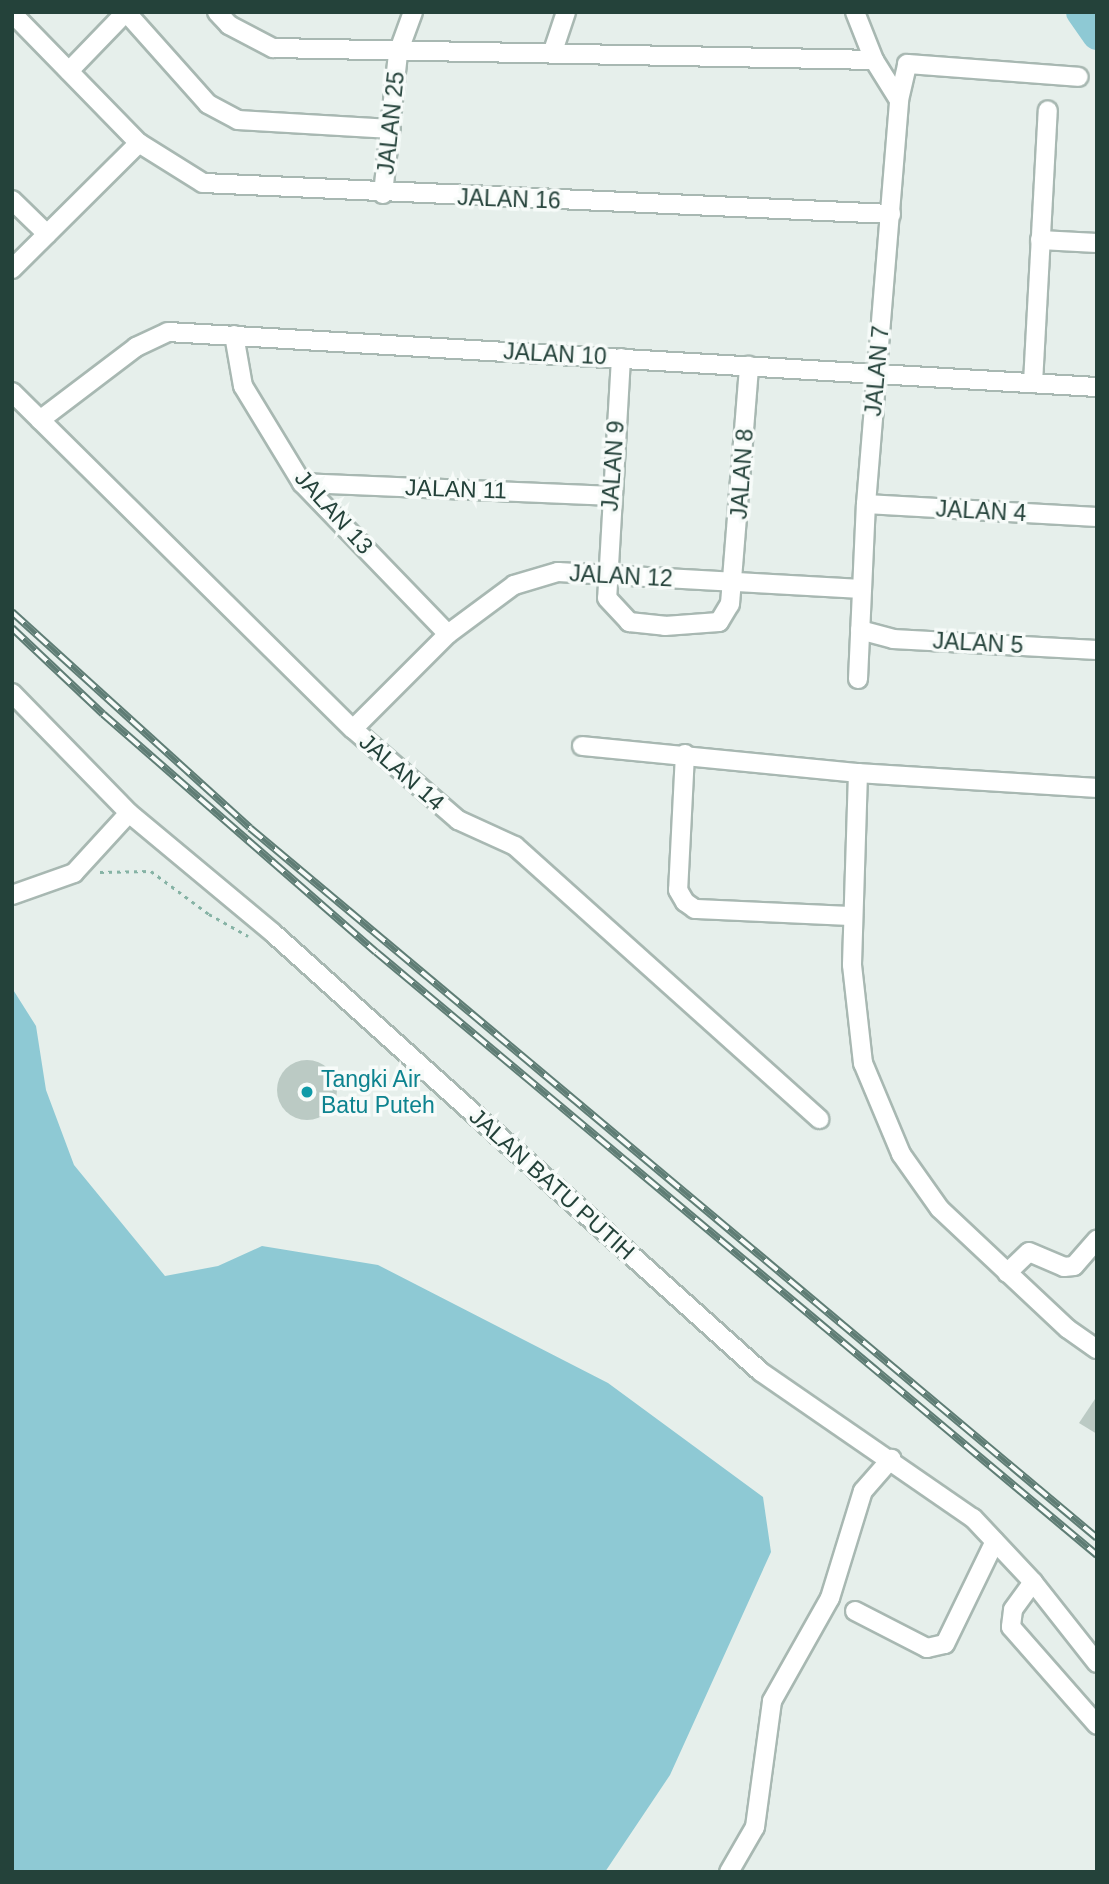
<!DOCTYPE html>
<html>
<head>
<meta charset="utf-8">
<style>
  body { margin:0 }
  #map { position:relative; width:1109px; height:1884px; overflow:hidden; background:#e6efeb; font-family:Arial,sans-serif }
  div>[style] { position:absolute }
  .water>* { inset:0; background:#8ec9d4 }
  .river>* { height:30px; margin:-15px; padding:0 15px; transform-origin:15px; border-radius:15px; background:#8ec9d4 }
  .building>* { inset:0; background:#bbcac4 }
  .round { border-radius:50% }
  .path>* { height:2.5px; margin-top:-1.25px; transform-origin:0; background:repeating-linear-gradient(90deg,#86b3a5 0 3.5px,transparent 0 8.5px) }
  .roads { filter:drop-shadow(2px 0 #a8b8b2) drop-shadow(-2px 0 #a8b8b2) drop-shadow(0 2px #a8b8b2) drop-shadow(0 -2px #a8b8b2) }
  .minor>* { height:18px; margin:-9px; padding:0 9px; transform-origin:9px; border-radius:9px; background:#fff }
  .rail>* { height:8px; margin-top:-4px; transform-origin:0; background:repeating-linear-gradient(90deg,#f7fbf9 0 16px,#5f7d75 0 32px); box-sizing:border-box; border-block:2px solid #5f7d75 }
  .dots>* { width:19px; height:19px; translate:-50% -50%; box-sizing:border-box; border:4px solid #f7fbf9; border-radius:50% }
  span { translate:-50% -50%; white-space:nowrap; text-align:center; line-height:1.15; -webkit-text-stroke:7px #f7fbf9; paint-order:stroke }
  .street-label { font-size:23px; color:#24423a }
  .culture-label { font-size:23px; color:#0d838f }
  .left { translate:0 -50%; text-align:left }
  .frame { position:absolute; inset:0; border:14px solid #24423a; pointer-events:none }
</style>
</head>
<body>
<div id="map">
  <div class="water">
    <i style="clip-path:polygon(12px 988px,36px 1026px,46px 1090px,74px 1165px,165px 1276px,218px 1266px,262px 1246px,378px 1265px,608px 1383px,763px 1497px,771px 1552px,670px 1775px,605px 1872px,12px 1872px)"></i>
  </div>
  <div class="river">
    <i style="left:1081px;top:12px;width:28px;rotate:55deg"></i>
  </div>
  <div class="building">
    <i class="round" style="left:277px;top:1060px;width:60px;height:60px"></i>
    <i style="clip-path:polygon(1097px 1396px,1097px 1434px,1079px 1423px)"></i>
  </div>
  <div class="path">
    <i style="left:100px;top:872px;width:51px;rotate:-1.1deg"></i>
    <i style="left:151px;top:871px;width:72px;rotate:36.6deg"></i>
    <i style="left:209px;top:914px;width:45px;rotate:29.4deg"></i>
  </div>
  <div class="roads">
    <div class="minor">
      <i style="left:126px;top:12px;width:123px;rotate:48.3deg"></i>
      <i style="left:208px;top:104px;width:34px;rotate:28deg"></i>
      <i style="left:238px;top:120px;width:153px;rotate:3.4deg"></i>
      <i style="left:217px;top:12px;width:18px;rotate:47deg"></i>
      <i style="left:229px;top:25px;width:50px;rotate:27.6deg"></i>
      <i style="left:273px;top:48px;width:601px;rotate:1.14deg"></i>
      <i style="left:855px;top:12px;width:52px;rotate:68.4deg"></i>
      <i style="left:874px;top:60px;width:47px;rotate:58deg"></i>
      <i style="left:12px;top:13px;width:182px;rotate:45.7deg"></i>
      <i style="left:139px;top:143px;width:75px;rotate:32deg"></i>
      <i style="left:203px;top:183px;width:689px;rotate:2.58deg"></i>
      <i style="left:553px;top:51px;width:41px;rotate:-71.6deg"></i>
      <i style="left:69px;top:71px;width:82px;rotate:-46deg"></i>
      <i style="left:383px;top:194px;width:142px;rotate:-83.9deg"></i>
      <i style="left:398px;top:53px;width:44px;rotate:-69.9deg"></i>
      <i style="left:12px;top:200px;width:49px;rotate:44.2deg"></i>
      <i style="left:1040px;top:240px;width:57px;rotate:3deg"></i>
      <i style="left:12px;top:269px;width:179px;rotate:-44.8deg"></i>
      <i style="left:234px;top:335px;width:52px;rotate:80deg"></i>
      <i style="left:243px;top:386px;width:114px;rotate:58.7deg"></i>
      <i style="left:302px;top:483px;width:210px;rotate:46deg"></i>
      <i style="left:621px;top:358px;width:240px;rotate:93.3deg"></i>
      <i style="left:607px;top:598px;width:33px;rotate:47deg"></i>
      <i style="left:629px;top:622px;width:36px;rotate:6deg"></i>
      <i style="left:665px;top:626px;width:54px;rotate:-4.2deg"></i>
      <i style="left:719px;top:622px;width:21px;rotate:-59deg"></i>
      <i style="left:730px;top:604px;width:239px;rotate:-85.4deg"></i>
      <i style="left:1033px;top:383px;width:273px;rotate:-86.9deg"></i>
      <i style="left:12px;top:392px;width:479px;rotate:44.7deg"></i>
      <i style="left:353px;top:729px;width:139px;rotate:40.9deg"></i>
      <i style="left:458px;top:820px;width:63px;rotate:24.5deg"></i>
      <i style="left:515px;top:846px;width:409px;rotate:41.9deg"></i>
      <i style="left:40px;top:420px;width:121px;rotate:-37.2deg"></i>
      <i style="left:136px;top:347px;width:35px;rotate:-25deg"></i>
      <i style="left:168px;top:332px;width:931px;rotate:3.39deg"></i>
      <i style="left:302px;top:483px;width:309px;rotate:2.4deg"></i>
      <i style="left:866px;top:504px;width:231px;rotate:3.2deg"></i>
      <i style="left:860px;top:630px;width:34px;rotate:15deg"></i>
      <i style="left:893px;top:639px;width:204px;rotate:3.1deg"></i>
      <i style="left:858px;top:679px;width:175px;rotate:-87.4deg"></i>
      <i style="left:866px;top:504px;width:405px;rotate:-85.3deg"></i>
      <i style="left:899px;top:100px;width:37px;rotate:-77deg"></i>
      <i style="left:907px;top:64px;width:172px;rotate:4.3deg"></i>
      <i style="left:12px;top:693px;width:168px;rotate:45.7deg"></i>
      <i style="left:129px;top:813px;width:187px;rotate:39.8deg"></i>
      <i style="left:273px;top:933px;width:656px;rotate:41.97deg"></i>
      <i style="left:761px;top:1372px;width:257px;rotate:34.6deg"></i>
      <i style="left:973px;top:1518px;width:88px;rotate:46.8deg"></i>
      <i style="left:1033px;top:1582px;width:103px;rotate:51.7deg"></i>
      <i style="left:353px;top:729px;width:134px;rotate:-45deg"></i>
      <i style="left:448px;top:634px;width:82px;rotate:-36.6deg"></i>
      <i style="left:514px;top:585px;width:46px;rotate:-16.5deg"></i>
      <i style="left:558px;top:572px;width:304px;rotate:3.2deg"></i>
      <i style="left:582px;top:746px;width:277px;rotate:5.6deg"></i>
      <i style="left:858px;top:773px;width:239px;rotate:3.6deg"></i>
      <i style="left:685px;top:754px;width:136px;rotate:92.9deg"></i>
      <i style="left:678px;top:890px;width:14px;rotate:60deg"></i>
      <i style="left:685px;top:902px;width:12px;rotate:35deg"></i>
      <i style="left:695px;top:909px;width:157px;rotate:2.6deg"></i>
      <i style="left:858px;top:773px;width:192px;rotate:91.8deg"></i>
      <i style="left:852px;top:965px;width:99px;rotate:83.6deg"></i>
      <i style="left:863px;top:1063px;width:99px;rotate:67.3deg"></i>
      <i style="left:901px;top:1154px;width:67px;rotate:54.7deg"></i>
      <i style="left:940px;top:1209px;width:175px;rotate:43.2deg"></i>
      <i style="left:1068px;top:1329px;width:35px;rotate:35deg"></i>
      <i style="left:12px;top:895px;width:66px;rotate:-19.5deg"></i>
      <i style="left:74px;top:873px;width:81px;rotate:-47.5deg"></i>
      <i style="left:1007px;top:1273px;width:30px;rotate:-44deg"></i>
      <i style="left:1029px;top:1252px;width:38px;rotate:23deg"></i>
      <i style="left:1064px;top:1267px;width:10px;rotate:-6deg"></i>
      <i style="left:1074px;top:1266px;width:35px;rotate:-49deg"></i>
      <i style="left:1033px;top:1582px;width:34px;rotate:126deg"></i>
      <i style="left:1013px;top:1610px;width:17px;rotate:97deg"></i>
      <i style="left:1011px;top:1627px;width:130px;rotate:48.7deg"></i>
      <i style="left:855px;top:1611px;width:81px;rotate:27.2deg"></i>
      <i style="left:927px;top:1648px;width:18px;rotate:-13deg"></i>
      <i style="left:945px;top:1644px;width:114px;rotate:-64.1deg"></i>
      <i style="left:729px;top:1872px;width:52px;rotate:-60deg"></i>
      <i style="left:755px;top:1827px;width:127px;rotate:-82.3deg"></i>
      <i style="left:772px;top:1701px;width:118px;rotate:-60.6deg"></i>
      <i style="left:830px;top:1598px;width:112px;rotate:-72.9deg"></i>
      <i style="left:863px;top:1491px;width:43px;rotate:-48.8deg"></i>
    </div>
  </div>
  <div class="rail">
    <i style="left:12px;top:612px;width:321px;rotate:42.2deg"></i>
    <i style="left:250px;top:828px;width:1105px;rotate:39.97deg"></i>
    <i style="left:12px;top:628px;width:125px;rotate:43.4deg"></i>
    <i style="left:103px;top:714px;width:362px;rotate:41.1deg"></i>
    <i style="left:376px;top:952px;width:940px;rotate:39.91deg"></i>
  </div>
  <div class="dots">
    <i style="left:307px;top:1092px;background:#0f9aa8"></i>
  </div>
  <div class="street-label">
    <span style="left:391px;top:123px;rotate:-84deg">JALAN 25</span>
    <span style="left:509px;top:199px;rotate:2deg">JALAN 16</span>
    <span style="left:555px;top:354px;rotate:3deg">JALAN 10</span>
    <span style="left:877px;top:371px;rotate:-85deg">JALAN 7</span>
    <span style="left:613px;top:466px;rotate:-86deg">JALAN 9</span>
    <span style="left:742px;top:474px;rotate:-86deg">JALAN 8</span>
    <span style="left:456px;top:489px;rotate:2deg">JALAN 11</span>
    <span style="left:981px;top:511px;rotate:3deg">JALAN 4</span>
    <span style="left:334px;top:512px;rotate:48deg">JALAN 13</span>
    <span style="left:621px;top:576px;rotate:3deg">JALAN 12</span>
    <span style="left:978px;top:643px;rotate:3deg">JALAN 5</span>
    <span style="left:402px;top:772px;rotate:41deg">JALAN 14</span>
    <span style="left:552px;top:1184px;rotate:42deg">JALAN BATU PUTIH</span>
  </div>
  <div class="culture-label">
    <span class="left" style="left:321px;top:1092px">Tangki Air<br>Batu Puteh</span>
  </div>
  <div class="frame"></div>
</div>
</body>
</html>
